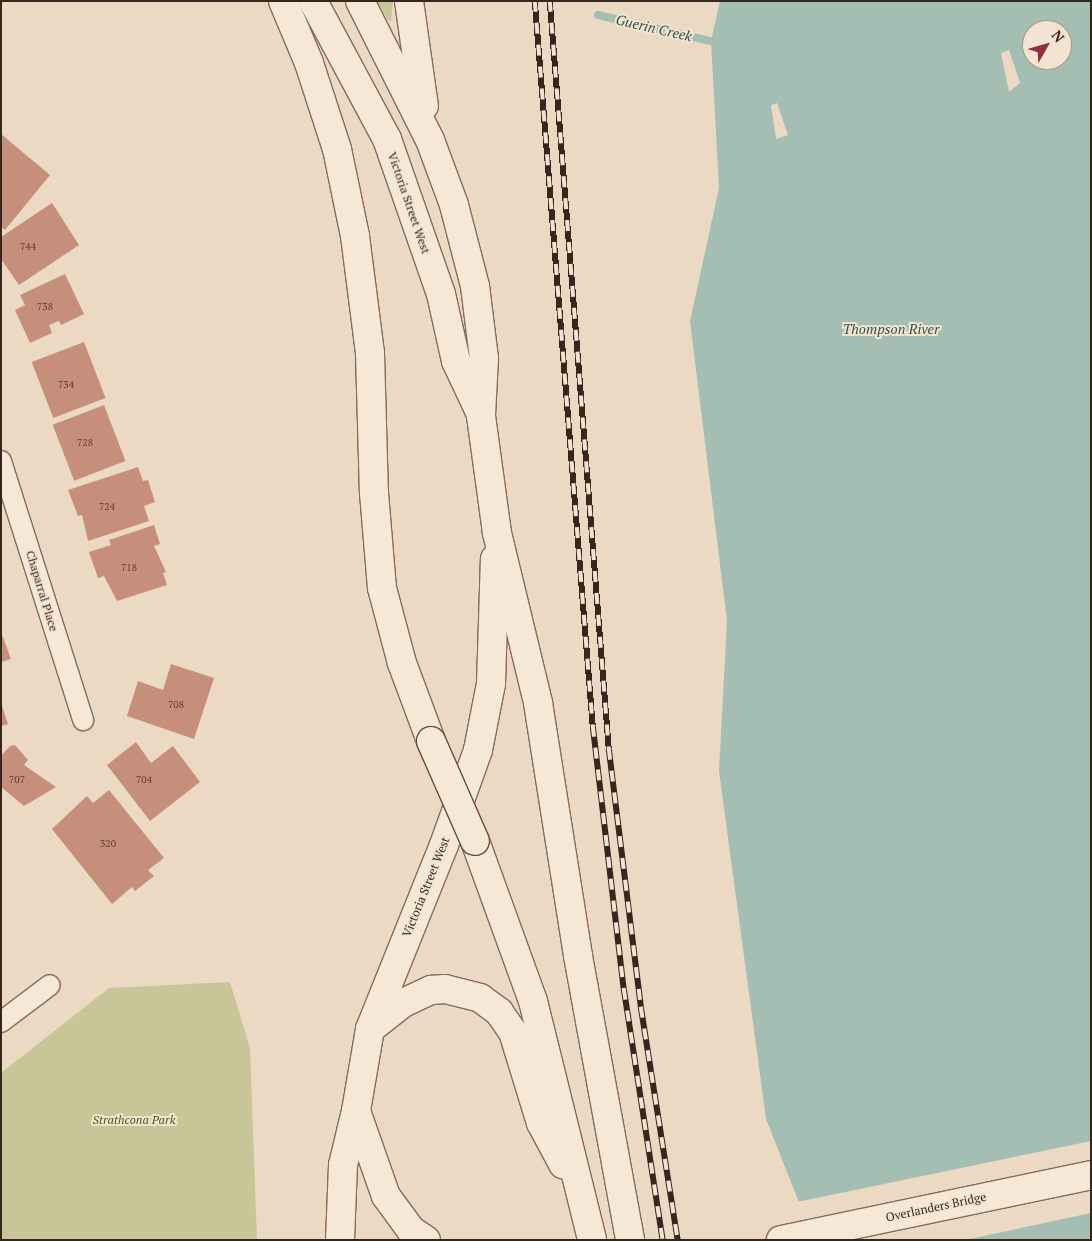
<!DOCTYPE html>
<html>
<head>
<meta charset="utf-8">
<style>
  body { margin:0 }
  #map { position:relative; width:1092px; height:1241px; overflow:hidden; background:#ebd9c3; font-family:"PT Serif",serif }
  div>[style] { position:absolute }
  .green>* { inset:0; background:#c8c698 }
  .water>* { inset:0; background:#a5beb3 }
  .pier>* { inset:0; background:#ebd9c3 }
  .stream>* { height:8px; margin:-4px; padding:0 4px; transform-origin:4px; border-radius:4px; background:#a5beb3 }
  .building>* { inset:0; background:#c68f7c; transform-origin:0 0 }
  .roads { filter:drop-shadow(1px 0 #846b5b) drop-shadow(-1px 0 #846b5b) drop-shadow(0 1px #846b5b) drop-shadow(0 -1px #846b5b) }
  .minor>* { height:20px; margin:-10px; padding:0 10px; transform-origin:10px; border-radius:10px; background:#f6e8d6 }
  .secondary>* { height:28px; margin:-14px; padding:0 14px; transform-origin:14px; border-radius:14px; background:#f6e8d6 }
  .rail>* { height:5.5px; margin-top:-2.75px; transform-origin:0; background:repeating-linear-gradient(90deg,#f3e4d2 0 11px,#35261e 0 22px); box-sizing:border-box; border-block:1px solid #35261e }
  .bridges { filter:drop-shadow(1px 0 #654c3f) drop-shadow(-1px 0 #654c3f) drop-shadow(0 1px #654c3f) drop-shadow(0 -1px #654c3f) }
  .secondary-bridge>* { height:28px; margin:-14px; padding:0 14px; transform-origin:14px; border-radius:14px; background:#f6e8d6 }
  span { translate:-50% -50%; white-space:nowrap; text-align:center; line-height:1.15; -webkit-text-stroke:4px #f3e4d2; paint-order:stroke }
  .number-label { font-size:10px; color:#594036 }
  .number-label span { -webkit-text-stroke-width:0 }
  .street-label { font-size:12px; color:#35261e }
  .park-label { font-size:12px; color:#4c5026; font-style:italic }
  .water-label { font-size:14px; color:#2f534b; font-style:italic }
  .frame { position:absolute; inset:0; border:2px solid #35261e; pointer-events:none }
  .north { position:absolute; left:1022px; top:20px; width:50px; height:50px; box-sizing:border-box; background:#f3e4d2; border:1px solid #a7988a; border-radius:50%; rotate:52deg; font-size:14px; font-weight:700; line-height:20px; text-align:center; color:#35261e }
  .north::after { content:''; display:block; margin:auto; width:18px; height:22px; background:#8e303f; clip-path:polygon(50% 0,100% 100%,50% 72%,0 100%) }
</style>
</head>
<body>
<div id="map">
  <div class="green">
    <i style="clip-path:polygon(377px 1px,393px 1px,391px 21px,388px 20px)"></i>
    <i style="clip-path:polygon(230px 982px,250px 1048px,257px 1240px,1px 1240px,1px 1073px,109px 988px)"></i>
  </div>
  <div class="water">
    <i style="clip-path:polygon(evenodd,720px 1px,1091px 1px,1091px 1240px,814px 1240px,766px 1119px,719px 771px,727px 621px,690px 321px,719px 188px,711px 41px,720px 1px,1032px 30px,1062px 30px,1062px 60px,1032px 60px,1032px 30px)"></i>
  </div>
  <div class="pier">
    <i style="clip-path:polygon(1009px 50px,1020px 83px,1009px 92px,1001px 53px)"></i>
    <i style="clip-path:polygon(777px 103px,788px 135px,776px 139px,771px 105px)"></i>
    <i style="clip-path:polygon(1091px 1141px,1091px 1213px,965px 1240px,812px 1240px,797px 1202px)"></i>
  </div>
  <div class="stream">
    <i style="left:598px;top:15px;width:116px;rotate:13deg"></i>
  </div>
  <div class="building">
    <i style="clip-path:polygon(1px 134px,50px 175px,5px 230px,1px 227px)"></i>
    <i style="clip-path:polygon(52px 203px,79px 245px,19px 285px,1px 259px,1px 237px)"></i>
    <i style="clip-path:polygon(65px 274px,84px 314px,61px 325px,59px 321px,49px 325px,52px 333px,30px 343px,15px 310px,25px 305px,20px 295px)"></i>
    <i style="left:84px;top:342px;width:60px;height:56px;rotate:69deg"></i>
    <i style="left:104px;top:405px;width:60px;height:55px;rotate:69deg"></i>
    <i style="clip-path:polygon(138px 467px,143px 481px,148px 480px,155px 502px,144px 506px,149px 521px,88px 541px,82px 515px,78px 516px,68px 490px)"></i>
    <i style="clip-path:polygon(154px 525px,160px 544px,154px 546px,166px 572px,163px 573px,167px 585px,117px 601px,104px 576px,98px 578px,89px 552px,111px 545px,109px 540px)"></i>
    <i style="clip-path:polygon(1px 632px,11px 659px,1px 662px)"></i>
    <i style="clip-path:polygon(171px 664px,214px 678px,194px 739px,127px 716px,138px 681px,163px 690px)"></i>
    <i style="clip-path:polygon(1px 703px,8px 724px,1px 726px)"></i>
    <i style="clip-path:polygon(136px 742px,151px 763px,173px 746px,200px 782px,150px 821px,107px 765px)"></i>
    <i style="clip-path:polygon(15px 745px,28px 760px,24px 765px,56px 787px,24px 806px,1px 787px,1px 756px,10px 746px)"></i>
    <i style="clip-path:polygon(109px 790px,164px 858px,148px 870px,154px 876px,135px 891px,132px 887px,112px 904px,52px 829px,87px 796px,93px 803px)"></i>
  </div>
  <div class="roads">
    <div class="minor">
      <i style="left:1px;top:461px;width:272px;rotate:72.4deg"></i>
      <i style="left:1px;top:1022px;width:61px;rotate:-37.1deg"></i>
    </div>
    <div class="secondary">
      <i style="left:283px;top:1px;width:67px;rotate:67.2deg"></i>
      <i style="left:309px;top:63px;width:90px;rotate:72deg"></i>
      <i style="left:337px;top:149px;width:89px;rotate:78.3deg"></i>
      <i style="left:355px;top:236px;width:118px;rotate:82.7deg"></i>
      <i style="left:370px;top:353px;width:140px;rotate:88.4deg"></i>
      <i style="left:374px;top:493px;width:95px;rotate:85.2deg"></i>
      <i style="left:382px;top:588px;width:78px;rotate:75.1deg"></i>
      <i style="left:402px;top:663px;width:83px;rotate:69.6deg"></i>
      <i style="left:313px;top:1px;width:157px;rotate:61.8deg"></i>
      <i style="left:387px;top:139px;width:164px;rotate:70.8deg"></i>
      <i style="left:441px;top:294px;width:69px;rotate:77.4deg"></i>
      <i style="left:456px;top:361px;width:56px;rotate:64.8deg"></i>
      <i style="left:360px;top:1px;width:156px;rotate:63.3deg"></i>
      <i style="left:430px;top:140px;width:69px;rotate:69.7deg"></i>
      <i style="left:454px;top:205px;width:84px;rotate:75.5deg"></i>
      <i style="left:475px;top:286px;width:73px;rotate:82.9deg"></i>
      <i style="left:484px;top:358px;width:58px;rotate:93deg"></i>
      <i style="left:481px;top:416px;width:118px;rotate:82.2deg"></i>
      <i style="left:497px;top:533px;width:175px;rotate:76.4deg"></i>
      <i style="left:538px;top:703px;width:256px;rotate:81deg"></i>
      <i style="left:578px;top:956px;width:289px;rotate:79.6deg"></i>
      <i style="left:409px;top:1px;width:106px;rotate:81.9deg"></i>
      <i style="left:475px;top:841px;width:170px;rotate:70.1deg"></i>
      <i style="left:533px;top:1001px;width:246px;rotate:76.1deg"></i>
      <i style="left:370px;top:1029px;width:42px;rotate:-38.2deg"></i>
      <i style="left:403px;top:1003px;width:31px;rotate:-25deg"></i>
      <i style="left:431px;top:990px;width:14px;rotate:-4deg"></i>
      <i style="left:445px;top:989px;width:36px;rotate:14deg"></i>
      <i style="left:480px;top:998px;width:24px;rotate:36deg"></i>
      <i style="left:499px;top:1012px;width:24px;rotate:55deg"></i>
      <i style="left:513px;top:1032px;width:95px;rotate:72.9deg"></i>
      <i style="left:541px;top:1123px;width:47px;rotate:61.8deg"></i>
      <i style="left:356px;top:1111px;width:90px;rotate:70.6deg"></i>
      <i style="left:386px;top:1196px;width:42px;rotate:53.7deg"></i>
      <i style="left:411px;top:1230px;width:18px;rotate:34deg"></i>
      <i style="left:340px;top:1240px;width:75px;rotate:-87.7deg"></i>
      <i style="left:343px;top:1165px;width:56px;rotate:-76.5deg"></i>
      <i style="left:356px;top:1111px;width:83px;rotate:-80.3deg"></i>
      <i style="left:370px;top:1029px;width:198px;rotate:-68.1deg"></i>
      <i style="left:444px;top:845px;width:101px;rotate:-70.3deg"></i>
      <i style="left:478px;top:750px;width:67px;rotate:-78.9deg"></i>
      <i style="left:491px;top:684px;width:125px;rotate:-88.2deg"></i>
      <i style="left:781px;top:1240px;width:317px;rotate:-11.8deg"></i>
    </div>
  </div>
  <div class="rail">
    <i style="left:535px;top:1px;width:727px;rotate:85.43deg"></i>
    <i style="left:593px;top:726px;width:265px;rotate:83.3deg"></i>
    <i style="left:624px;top:989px;width:254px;rotate:81.2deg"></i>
    <i style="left:550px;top:1px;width:750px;rotate:85.49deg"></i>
    <i style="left:609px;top:749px;width:260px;rotate:82.9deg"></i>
    <i style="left:641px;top:1007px;width:236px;rotate:81deg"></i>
  </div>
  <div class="bridges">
    <div class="secondary-bridge">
      <i style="left:431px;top:741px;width:109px;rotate:66.3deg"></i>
    </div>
  </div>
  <div class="number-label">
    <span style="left:28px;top:247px">744</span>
    <span style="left:45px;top:307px">738</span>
    <span style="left:66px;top:385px">734</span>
    <span style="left:85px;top:443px">728</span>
    <span style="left:107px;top:507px">724</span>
    <span style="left:129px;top:568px">718</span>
    <span style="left:176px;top:705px">708</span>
    <span style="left:17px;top:780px">707</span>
    <span style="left:144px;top:780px">704</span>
    <span style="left:108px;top:844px">320</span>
  </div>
  <div class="street-label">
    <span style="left:409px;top:203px;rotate:71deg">Victoria Street West</span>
    <span style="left:42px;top:591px;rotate:73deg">Chaparral Place</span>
    <span style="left:426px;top:887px;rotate:-68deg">Victoria Street West</span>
    <span style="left:936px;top:1207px;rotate:-12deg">Overlanders Bridge</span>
  </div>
  <div class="park-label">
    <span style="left:134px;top:1120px">Strathcona Park</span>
  </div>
  <div class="water-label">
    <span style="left:654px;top:28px;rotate:13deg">Guerin Creek</span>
    <span style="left:891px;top:329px">Thompson River</span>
  </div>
  <div class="frame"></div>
  <div class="north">N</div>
</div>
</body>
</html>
